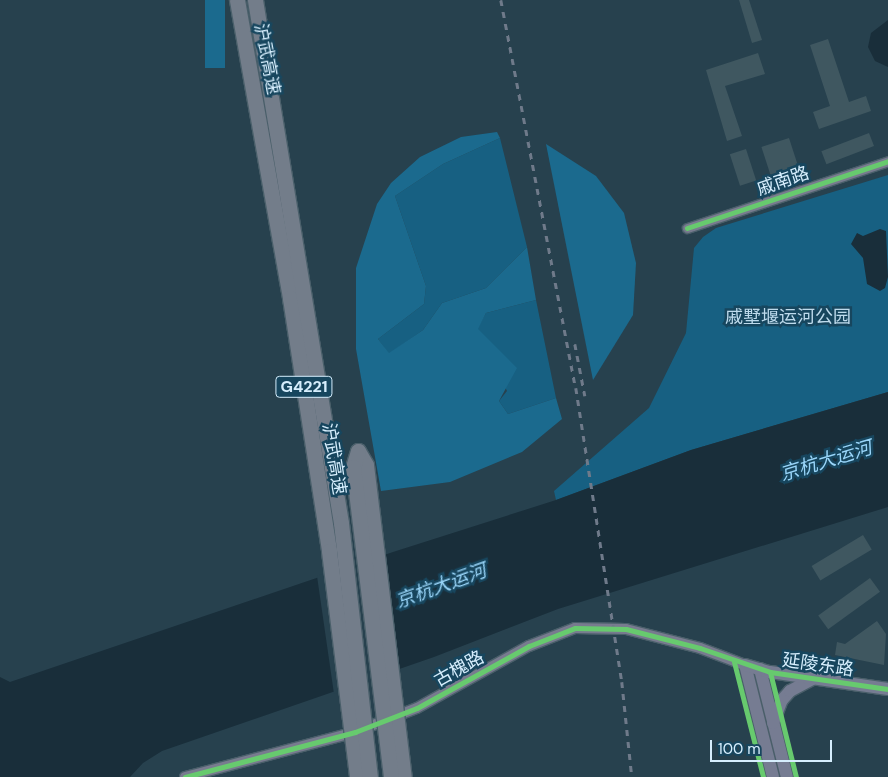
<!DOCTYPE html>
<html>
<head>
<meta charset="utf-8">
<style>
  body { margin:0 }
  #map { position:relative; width:888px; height:777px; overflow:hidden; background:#27414e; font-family:"DM Sans","Noto Sans SC",sans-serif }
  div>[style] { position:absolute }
  .green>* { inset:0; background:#176082 }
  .forest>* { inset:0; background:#1b6a8e; transform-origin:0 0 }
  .water>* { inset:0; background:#192e3a }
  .pier>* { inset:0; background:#27414e }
  .building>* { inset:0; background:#3f5760; transform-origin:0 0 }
  .roads { filter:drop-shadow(1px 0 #4a5f6a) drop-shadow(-1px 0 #4a5f6a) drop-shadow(0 1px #4a5f6a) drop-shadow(0 -1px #4a5f6a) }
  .minor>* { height:9px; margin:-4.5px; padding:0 4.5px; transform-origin:4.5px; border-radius:4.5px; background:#787b8f }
  .tertiary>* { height:10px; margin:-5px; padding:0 5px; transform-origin:5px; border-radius:5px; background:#787b8f }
  .secondary>* { height:12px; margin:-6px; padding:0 6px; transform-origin:6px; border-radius:6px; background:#767c92 }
  .rail>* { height:2.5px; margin-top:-1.25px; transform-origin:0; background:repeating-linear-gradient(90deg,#6f7a8a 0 6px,transparent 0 12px) }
  .bridges { filter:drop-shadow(1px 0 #4a5f6a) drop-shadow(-1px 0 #4a5f6a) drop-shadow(0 1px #4a5f6a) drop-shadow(0 -1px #4a5f6a) }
  .motorway-bridge>* { height:15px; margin:-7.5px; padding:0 7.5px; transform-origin:7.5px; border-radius:7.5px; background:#737d8a }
  .cycleway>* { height:5px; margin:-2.5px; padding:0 2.5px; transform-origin:2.5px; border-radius:2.5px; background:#67ca6e }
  span { translate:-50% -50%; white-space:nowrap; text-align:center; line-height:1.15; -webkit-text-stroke:5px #17465e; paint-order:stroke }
  .shield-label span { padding:1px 4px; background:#17465e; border:1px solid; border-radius:4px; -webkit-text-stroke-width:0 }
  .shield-label { font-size:16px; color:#d6eefd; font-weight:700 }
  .street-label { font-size:18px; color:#d6eefd }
  .park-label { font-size:18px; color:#bedbed }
  .water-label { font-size:19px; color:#99d5f9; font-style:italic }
  .scale { position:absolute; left:710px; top:740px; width:122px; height:22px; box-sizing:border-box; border:2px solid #d6eefd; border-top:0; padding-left:6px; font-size:15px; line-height:18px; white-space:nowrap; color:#d6eefd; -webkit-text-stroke:4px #17465e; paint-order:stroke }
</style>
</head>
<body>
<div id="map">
  <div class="green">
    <i style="clip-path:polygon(500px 138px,527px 247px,486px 288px,442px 303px,423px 330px,389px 354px,378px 339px,424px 304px,426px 286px,395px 196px,443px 164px)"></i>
    <i style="clip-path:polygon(888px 175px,888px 392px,691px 450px,556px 500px,554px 491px,649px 408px,686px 333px,694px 248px,703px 237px,716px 228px)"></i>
    <i style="clip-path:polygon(536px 300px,556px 398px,508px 414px,499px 401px,507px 391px,477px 329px,486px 313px)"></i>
  </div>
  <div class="forest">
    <i style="left:205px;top:0;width:20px;height:68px"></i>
    <i style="clip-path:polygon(497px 132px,500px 138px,443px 164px,395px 196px,426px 286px,424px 304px,378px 339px,389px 353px,423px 330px,442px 303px,486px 288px,527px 247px,536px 300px,486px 313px,478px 329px,517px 368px,499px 401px,508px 414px,556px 398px,562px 419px,522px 452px,450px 482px,381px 491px,356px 349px,356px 268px,377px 204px,391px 183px,420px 157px,461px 137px)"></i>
    <i style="clip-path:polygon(546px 144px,596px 176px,624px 213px,636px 263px,633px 315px,593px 380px)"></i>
  </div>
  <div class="water">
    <i style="clip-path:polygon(888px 20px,888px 67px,875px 61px,868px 47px,871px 33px)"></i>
    <i style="clip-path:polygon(880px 229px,886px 231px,888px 277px,885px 288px,880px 291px,867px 284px,863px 258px,851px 244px,857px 233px,863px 236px)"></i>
    <i style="clip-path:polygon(888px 392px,888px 507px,558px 609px,434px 657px,162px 751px,143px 763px,130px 777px,0 777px,0 677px,10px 682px,393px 552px,556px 500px,691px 450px)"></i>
  </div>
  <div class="pier">
    <i style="clip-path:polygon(385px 552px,400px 671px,334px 694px,317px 576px)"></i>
  </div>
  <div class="building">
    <i style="clip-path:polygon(739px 0,749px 0,762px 40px,752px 43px)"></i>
    <i style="clip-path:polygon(828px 39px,849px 102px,866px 96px,871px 111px,819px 129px,813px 112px,830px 106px,810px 45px)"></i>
    <i style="clip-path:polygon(758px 53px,765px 74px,725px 86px,742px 136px,727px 141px,706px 70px)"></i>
    <i style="left:869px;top:133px;width:14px;height:51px;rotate:69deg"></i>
    <i style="left:789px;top:138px;width:36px;height:29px;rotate:72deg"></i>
    <i style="left:746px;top:149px;width:33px;height:17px;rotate:72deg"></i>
    <i style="left:863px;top:535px;width:17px;height:60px;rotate:59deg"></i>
    <i style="left:870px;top:578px;width:17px;height:64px;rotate:54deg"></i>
    <i style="clip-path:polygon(877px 621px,886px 634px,884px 665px,835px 655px,837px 642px,845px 644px)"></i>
  </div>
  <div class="roads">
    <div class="minor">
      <i style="left:687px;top:228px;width:212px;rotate:-18.4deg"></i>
    </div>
    <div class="tertiary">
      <i style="left:185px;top:777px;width:176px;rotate:-14.8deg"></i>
      <i style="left:355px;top:732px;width:66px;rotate:-21.2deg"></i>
      <i style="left:417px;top:708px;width:128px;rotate:-29deg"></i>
      <i style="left:529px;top:646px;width:49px;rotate:-21.4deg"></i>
      <i style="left:575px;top:628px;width:51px;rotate:1.1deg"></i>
      <i style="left:626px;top:629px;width:76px;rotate:14.4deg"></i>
      <i style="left:700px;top:648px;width:48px;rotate:20.7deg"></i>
    </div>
    <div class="secondary">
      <i style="left:760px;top:669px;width:111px;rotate:76deg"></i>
      <i style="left:773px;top:723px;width:25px;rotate:-69deg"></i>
      <i style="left:782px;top:700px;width:12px;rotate:-48deg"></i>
      <i style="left:790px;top:691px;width:26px;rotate:-28deg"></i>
      <i style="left:773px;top:777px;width:115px;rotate:-104deg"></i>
      <i style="left:745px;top:665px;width:26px;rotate:16deg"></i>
      <i style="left:770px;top:672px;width:119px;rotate:8.2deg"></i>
    </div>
  </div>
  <div class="rail">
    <i style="left:501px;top:0;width:395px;rotate:79.1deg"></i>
    <i style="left:576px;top:388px;width:298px;rotate:81.1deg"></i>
    <i style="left:622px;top:682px;width:96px;rotate:84deg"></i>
    <i style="left:575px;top:344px;width:53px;rotate:79.1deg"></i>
  </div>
  <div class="bridges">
    <div class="motorway-bridge">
      <i style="left:237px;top:0;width:303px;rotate:79.9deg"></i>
      <i style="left:290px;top:298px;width:256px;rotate:81.2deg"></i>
      <i style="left:329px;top:551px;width:228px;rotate:82.9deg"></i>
      <i style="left:255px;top:0;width:530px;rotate:80.66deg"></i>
      <i style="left:341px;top:523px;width:256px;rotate:83.5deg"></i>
      <i style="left:358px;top:451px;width:16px;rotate:60deg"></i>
      <i style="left:366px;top:465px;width:314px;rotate:83.1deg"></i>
      <i style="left:358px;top:451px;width:17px;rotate:107deg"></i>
      <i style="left:353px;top:467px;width:312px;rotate:83deg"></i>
    </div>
  </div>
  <div class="cycleway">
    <i style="left:687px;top:228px;width:212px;rotate:-18.4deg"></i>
    <i style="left:734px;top:662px;width:119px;rotate:75.8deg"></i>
    <i style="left:770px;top:672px;width:108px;rotate:76.1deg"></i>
    <i style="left:185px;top:777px;width:176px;rotate:-14.8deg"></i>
    <i style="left:355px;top:732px;width:66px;rotate:-21.2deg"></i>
    <i style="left:417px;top:708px;width:128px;rotate:-29deg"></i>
    <i style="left:529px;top:646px;width:49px;rotate:-21.4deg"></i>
    <i style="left:575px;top:628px;width:51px;rotate:1.1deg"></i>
    <i style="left:626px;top:629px;width:76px;rotate:14.4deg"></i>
    <i style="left:700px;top:648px;width:74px;rotate:18.9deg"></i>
    <i style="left:770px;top:672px;width:119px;rotate:8.2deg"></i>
  </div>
  <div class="shield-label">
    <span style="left:304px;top:387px">G4221</span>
  </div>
  <div class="street-label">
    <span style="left:267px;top:59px;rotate:79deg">沪武高速</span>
    <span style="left:783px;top:181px;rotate:-19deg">戚南路</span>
    <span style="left:334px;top:459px;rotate:81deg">沪武高速</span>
    <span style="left:818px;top:665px;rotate:8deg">延陵东路</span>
    <span style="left:459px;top:669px;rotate:-29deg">古槐路</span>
  </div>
  <div class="park-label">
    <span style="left:788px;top:317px">戚墅堰运河公园</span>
  </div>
  <div class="water-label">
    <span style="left:826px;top:461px;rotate:-17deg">京杭大运河</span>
    <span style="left:441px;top:586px;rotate:-20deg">京杭大运河</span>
  </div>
  <div class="scale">100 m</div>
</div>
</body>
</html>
